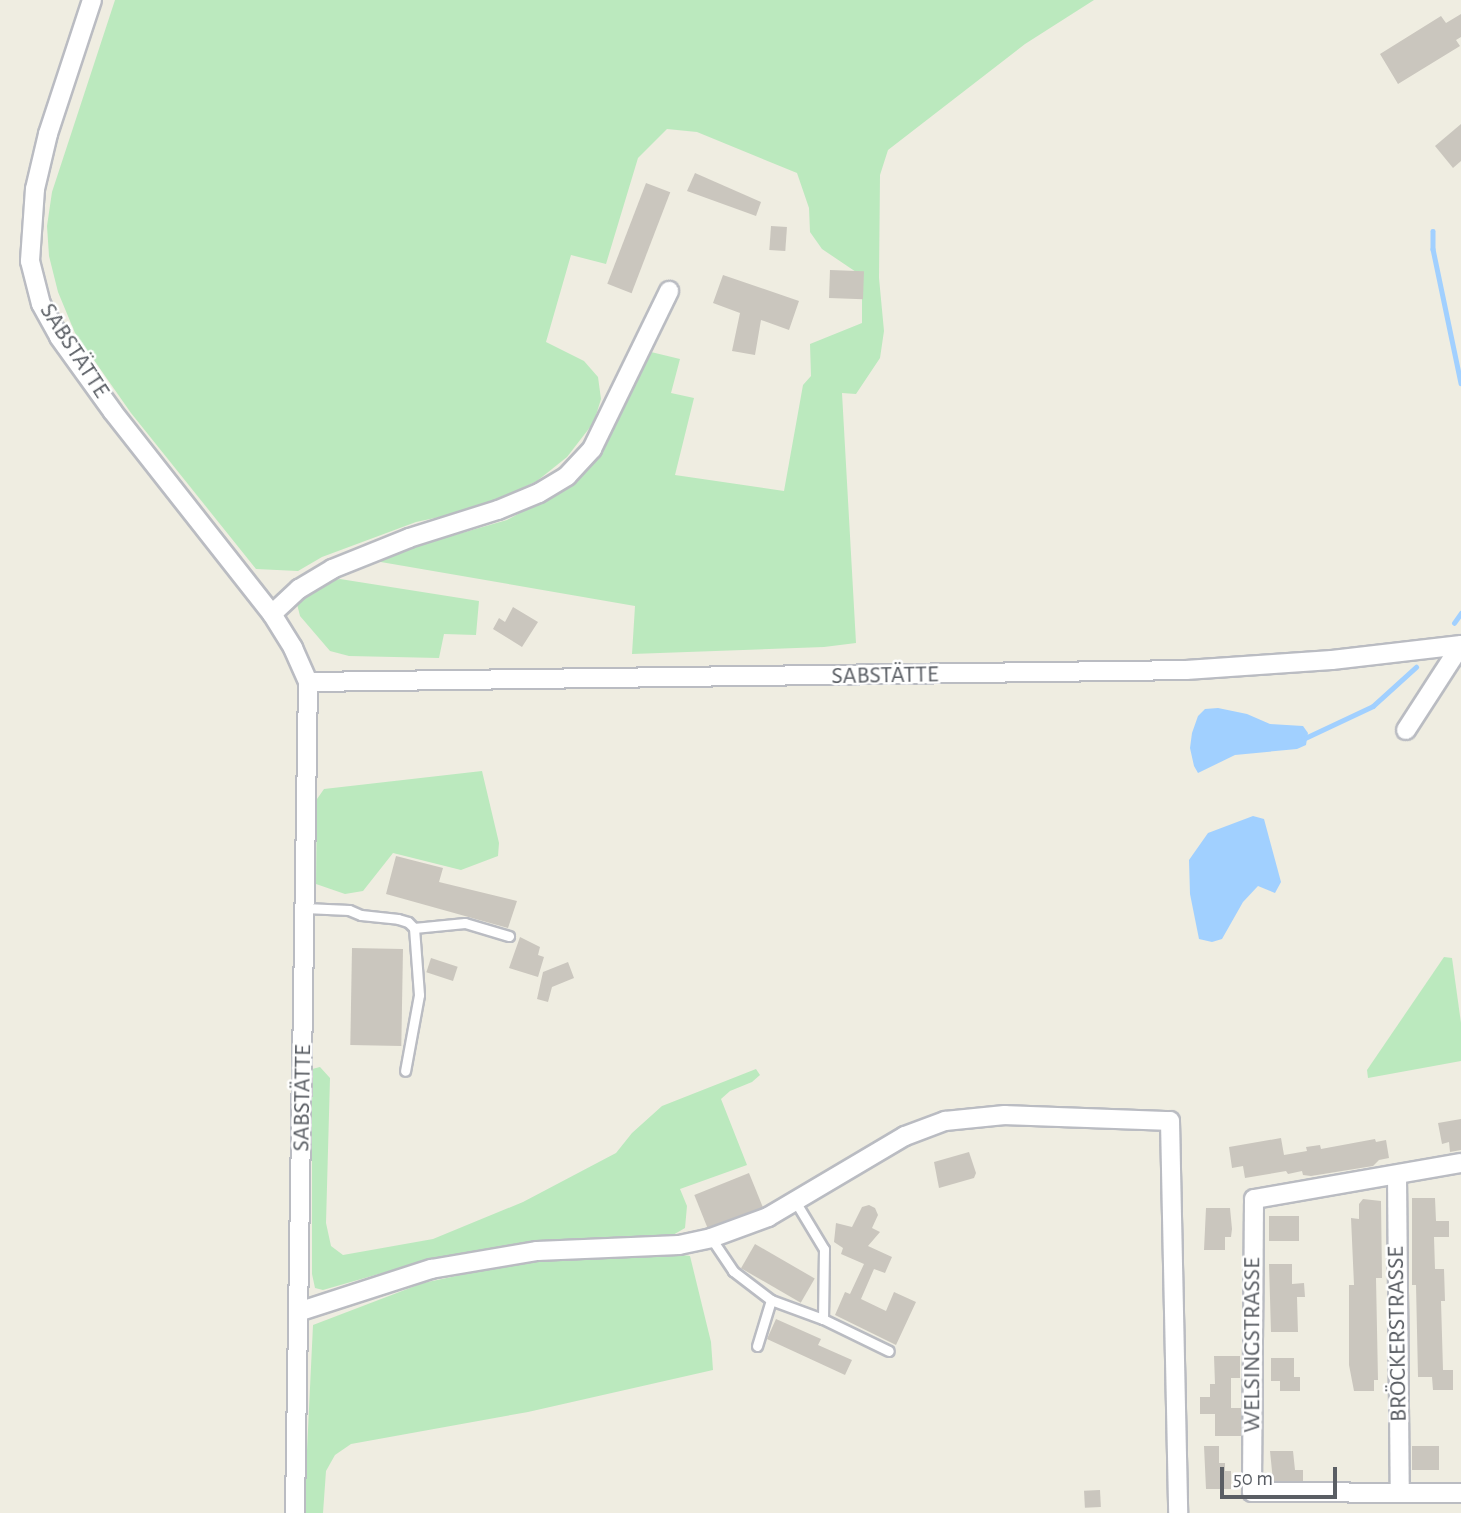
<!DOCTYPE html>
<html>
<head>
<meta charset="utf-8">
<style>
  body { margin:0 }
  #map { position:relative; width:1461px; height:1513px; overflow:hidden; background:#efede1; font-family:"Alegreya Sans",sans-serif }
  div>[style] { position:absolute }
  .green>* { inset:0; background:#bbe9be }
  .water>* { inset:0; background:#a1d0ff }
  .stream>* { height:4.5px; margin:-2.25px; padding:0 2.25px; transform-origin:2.25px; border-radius:2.25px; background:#a1d0ff }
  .building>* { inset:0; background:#cac6be; transform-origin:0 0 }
  .roads { filter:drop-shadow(2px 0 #babcc2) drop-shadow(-2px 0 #babcc2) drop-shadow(0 2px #babcc2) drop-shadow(0 -2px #babcc2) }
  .service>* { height:9px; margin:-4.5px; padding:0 4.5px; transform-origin:4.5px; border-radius:4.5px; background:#fff }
  .minor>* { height:18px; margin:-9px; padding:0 9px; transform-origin:9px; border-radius:9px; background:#fff }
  span { translate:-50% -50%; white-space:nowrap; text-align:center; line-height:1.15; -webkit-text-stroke:5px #fff; paint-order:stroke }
  .street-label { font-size:24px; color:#5a5e64 }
  .scale { position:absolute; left:1220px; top:1467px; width:117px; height:32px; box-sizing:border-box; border:4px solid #5a5e64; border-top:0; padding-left:9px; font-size:21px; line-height:24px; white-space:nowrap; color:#5a5e64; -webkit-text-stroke:5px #fff; paint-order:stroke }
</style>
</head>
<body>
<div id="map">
  <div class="green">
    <i style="clip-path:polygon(115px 0,1094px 0,1025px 44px,888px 150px,880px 175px,879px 278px,884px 331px,880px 358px,856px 394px,842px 393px,856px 643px,824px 647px,632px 654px,635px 606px,375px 561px,406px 549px,507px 520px,577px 482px,610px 433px,651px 352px,680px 359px,671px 393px,694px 398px,675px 475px,784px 491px,803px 385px,811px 376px,810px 344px,862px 323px,862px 276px,822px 249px,810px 232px,809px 208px,797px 173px,697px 132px,667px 129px,638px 158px,606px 264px,571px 255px,546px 342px,584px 361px,598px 377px,601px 399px,594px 422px,567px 457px,537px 481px,493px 502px,463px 512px,416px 522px,322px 557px,298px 571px,256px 569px,131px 413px,75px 333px,58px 292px,49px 256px,47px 226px,52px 192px)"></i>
    <i style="clip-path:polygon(340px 579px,479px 601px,476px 635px,444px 634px,439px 658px,349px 656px,330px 651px,300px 616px,297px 604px,325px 582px)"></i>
    <i style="clip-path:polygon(482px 771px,499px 843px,498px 856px,461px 870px,393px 853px,363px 891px,345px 894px,316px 884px,317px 799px,324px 789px)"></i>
    <i style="clip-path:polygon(1444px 957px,1452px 958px,1461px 1023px,1461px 1061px,1368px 1078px,1367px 1070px)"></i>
    <i style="clip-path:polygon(320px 1067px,330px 1078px,326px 1223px,331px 1246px,343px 1255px,433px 1239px,523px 1202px,616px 1153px,632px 1133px,662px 1106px,756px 1069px,760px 1075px,752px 1082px,730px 1091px,721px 1099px,747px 1165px,680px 1189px,687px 1206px,685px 1228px,673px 1235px,552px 1240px,499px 1247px,431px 1259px,323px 1290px,315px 1288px,312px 1274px,312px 1069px)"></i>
    <i style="clip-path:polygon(664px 1252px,690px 1256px,711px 1342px,713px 1370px,528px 1412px,351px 1444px,335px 1455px,326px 1471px,323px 1513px,304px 1513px,313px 1325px,423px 1283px,499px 1267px,550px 1257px)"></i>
  </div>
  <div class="water">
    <i style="clip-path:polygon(1218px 708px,1247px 714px,1270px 724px,1303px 726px,1308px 733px,1306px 745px,1297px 749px,1235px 755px,1198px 773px,1194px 766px,1190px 748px,1192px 733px,1198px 716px,1205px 709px)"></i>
    <i style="clip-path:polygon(1253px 816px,1264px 819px,1281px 882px,1275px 893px,1258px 886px,1243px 902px,1222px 939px,1212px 942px,1199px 939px,1190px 894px,1189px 860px,1208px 833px)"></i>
  </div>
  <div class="stream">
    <i style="left:1433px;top:231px;width:18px;rotate:90deg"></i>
    <i style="left:1433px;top:249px;width:137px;rotate:78.2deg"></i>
    <i style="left:1454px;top:623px;width:12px;rotate:-55deg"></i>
    <i style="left:1303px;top:739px;width:77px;rotate:-25.2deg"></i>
    <i style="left:1373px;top:706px;width:58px;rotate:-42.2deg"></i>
  </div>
  <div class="building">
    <i style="clip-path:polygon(1461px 14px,1461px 37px,1456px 40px,1460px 46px,1398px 84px,1380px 54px,1441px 16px,1446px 23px)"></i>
    <i style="clip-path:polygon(1461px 124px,1461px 161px,1453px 168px,1435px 146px)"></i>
    <i style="clip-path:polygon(695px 173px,761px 202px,756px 216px,687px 191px)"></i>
    <i style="left:646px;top:183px;width:26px;height:108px;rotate:21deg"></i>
    <i style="left:771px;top:226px;width:16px;height:24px;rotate:4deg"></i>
    <i style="left:830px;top:270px;width:34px;height:28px;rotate:2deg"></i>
    <i style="clip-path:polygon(723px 275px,799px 301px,789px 330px,761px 320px,755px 355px,732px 351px,740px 313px,713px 303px)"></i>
    <i style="clip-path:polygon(513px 607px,538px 622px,522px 647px,493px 629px,499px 618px,505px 622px)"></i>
    <i style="clip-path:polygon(396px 856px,443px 868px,439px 882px,517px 901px,508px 928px,386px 894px)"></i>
    <i style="clip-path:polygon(520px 937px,540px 947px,538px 955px,544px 957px,538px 977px,509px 968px)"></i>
    <i style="left:352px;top:948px;width:51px;height:97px;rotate:1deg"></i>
    <i style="left:431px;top:958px;width:28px;height:15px;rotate:18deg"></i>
    <i style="clip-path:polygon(568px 962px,574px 978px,552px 987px,548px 1002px,537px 999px,543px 972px)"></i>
    <i style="clip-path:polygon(1461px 1119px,1461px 1150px,1450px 1152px,1449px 1142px,1442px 1144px,1438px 1123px)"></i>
    <i style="clip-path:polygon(1281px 1138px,1284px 1155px,1307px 1151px,1306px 1147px,1320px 1145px,1321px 1149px,1375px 1139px,1376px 1142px,1386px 1140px,1389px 1158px,1379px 1160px,1373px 1166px,1311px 1176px,1303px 1175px,1302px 1171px,1288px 1174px,1286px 1171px,1245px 1178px,1243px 1166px,1232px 1168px,1229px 1147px)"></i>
    <i style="clip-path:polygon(969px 1152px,976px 1173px,974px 1178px,939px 1188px,934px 1162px)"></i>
    <i style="left:749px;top:1173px;width:37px;height:59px;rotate:68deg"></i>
    <i style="clip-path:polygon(1412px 1198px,1435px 1198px,1436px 1221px,1449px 1221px,1449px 1237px,1434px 1237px,1435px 1269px,1444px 1269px,1445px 1301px,1441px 1301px,1443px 1370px,1453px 1370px,1453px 1390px,1433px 1390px,1432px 1377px,1418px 1377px,1416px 1285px,1412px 1285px)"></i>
    <i style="clip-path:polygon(1363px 1199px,1381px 1201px,1382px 1278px,1376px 1278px,1378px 1380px,1374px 1380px,1374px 1391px,1354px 1391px,1349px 1365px,1349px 1285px,1354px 1285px,1351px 1218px,1359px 1219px,1359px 1204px)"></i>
    <i style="clip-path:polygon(869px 1205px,875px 1208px,878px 1215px,872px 1228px,880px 1232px,868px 1246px,892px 1257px,885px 1273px,874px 1269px,861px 1299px,886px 1311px,894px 1292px,916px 1302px,896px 1345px,835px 1315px,845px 1292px,850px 1294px,864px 1264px,841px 1254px,843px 1248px,834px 1242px,836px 1223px,852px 1227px,862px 1207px)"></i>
    <i style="clip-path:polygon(1206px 1208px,1230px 1208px,1232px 1229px,1231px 1237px,1225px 1237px,1225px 1250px,1204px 1250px)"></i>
    <i style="left:1269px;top:1216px;width:30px;height:25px"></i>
    <i style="left:755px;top:1244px;width:69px;height:28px;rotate:30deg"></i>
    <i style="clip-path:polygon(1269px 1264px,1292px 1264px,1292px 1284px,1304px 1283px,1305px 1297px,1297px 1297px,1298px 1332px,1271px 1332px)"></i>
    <i style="clip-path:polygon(776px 1319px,821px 1339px,818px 1345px,852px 1360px,845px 1375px,767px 1339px)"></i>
    <i style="clip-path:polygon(1214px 1356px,1240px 1356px,1240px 1378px,1231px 1378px,1231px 1408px,1241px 1408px,1241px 1436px,1215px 1436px,1215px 1414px,1200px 1414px,1200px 1397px,1210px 1397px,1210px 1384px,1215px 1384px)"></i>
    <i style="clip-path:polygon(1271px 1358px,1294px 1358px,1294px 1377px,1300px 1377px,1300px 1391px,1280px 1391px,1280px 1381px,1271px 1381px)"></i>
    <i style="clip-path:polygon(1204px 1446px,1219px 1446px,1219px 1463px,1225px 1463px,1225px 1471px,1231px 1471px,1231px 1489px,1206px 1489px)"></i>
    <i style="left:1412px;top:1446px;width:27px;height:24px"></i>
    <i style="clip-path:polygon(1270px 1451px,1293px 1451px,1295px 1470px,1303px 1470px,1303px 1481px,1273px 1481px)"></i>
    <i style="left:1100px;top:1490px;width:17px;height:16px;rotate:87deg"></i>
  </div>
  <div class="roads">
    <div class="service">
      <i style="left:305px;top:908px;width:44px;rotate:2.6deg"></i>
      <i style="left:349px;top:910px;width:13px;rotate:23deg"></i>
      <i style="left:361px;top:915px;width:37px;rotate:6deg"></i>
      <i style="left:398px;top:919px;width:10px;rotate:17deg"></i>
      <i style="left:408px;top:922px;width:8px;rotate:45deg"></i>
      <i style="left:414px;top:928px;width:67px;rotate:85.7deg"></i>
      <i style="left:419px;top:995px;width:77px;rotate:100.4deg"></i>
      <i style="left:414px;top:928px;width:51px;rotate:-5.6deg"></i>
      <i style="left:465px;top:923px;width:46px;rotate:16.5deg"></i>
      <i style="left:795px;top:1201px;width:56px;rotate:58.9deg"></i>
      <i style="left:824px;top:1249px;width:70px;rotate:90.8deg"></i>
      <i style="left:823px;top:1319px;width:73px;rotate:25.9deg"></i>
      <i style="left:711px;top:1238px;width:40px;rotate:56deg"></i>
      <i style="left:733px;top:1271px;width:48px;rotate:37.3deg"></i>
      <i style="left:771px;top:1300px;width:55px;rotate:20.1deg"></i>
      <i style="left:757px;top:1346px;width:48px;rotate:-73.1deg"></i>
    </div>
    <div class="minor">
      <i style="left:92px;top:0;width:141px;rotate:108.2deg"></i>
      <i style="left:48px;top:134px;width:57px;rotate:103.3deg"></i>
      <i style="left:35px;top:189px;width:72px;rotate:94deg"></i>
      <i style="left:30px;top:261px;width:44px;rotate:75.7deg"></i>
      <i style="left:41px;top:304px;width:38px;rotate:61deg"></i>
      <i style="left:59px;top:337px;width:92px;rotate:54.2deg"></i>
      <i style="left:113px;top:412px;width:257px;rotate:51.8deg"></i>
      <i style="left:272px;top:614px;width:40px;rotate:58deg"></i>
      <i style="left:293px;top:648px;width:37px;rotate:66deg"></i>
      <i style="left:308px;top:682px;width:831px;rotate:90.9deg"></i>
      <i style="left:272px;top:614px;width:37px;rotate:-43deg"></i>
      <i style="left:299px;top:589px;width:39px;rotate:-31deg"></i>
      <i style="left:332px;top:569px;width:83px;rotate:-21.9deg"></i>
      <i style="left:409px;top:538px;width:93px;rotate:-17.5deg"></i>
      <i style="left:498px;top:510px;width:44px;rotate:-22.5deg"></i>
      <i style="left:539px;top:493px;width:33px;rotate:-31deg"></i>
      <i style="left:567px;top:476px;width:37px;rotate:-47deg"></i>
      <i style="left:592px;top:449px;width:176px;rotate:-64deg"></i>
      <i style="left:308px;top:682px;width:878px;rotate:-0.78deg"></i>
      <i style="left:1186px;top:670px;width:146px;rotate:-3.9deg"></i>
      <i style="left:1332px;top:660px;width:130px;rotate:-6.6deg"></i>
      <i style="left:1406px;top:730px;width:101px;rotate:-57.1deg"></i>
      <i style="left:1461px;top:1163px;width:210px;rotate:170.1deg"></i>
      <i style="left:1254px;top:1199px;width:293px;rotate:90.4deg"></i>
      <i style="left:1252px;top:1492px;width:209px;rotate:0.3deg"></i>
      <i style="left:1397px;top:1175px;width:318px;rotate:89.5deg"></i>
      <i style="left:301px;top:1311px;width:137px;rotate:-17.9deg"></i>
      <i style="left:431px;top:1269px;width:108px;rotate:-9.6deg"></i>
      <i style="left:537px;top:1251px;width:142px;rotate:-2.4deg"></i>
      <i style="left:679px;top:1245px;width:33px;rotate:-12deg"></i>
      <i style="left:711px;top:1238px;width:61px;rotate:-20.2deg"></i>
      <i style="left:768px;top:1217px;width:159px;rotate:-30.6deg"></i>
      <i style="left:905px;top:1136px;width:43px;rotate:-20.6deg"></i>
      <i style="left:945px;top:1121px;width:60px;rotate:-5.7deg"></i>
      <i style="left:1005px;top:1115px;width:165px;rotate:2.1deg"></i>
      <i style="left:1170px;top:1121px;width:392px;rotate:88.8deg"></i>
    </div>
  </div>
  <div class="street-label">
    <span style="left:74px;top:351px;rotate:57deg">SABSTÄTTE</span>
    <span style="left:885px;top:676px;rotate:-1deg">SABSTÄTTE</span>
    <span style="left:303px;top:1098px;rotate:-89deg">SABSTÄTTE</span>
    <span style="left:1398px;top:1334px;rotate:-91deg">BRÖCKERSTRASSE</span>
    <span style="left:1253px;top:1345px;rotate:-90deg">WELSINGSTRASSE</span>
  </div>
  <div class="scale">50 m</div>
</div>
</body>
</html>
